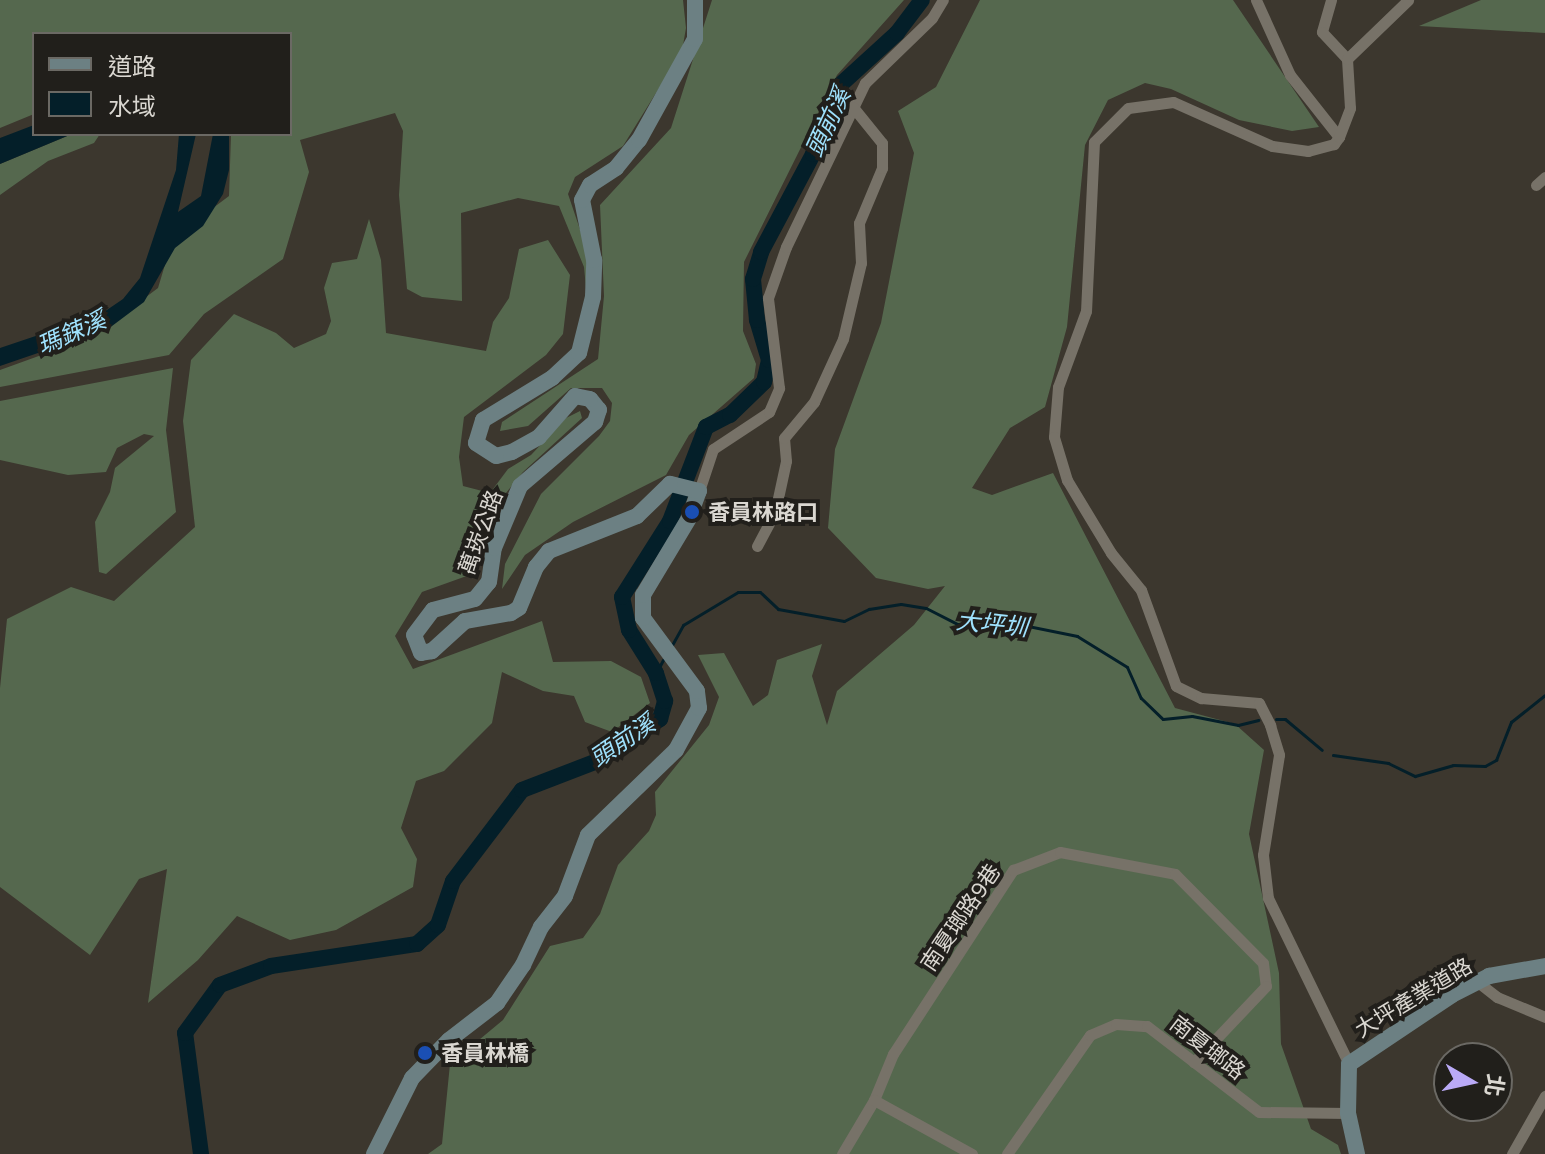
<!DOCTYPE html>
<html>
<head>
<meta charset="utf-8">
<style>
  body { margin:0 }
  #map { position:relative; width:1545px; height:1154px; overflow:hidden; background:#3c372e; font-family:Commissioner,"Noto Sans TC",sans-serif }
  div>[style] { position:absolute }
  .forest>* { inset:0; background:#55684e }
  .water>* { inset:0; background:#041f29 }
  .stream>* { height:3px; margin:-1.5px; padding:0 1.5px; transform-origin:1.5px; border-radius:1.5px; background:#041f29 }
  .river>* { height:16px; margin:-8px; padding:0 8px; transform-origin:8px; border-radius:8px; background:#041f29 }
  .street>* { height:11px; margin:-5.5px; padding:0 5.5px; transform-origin:5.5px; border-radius:5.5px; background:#777268 }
  .secondary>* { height:16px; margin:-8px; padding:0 8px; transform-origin:8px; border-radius:8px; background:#6c8083 }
  .dots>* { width:22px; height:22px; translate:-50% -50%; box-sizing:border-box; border:4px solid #211f1b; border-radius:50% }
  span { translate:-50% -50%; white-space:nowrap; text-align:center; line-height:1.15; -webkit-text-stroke:8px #211f1b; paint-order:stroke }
  .poi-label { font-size:22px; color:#dad7d1; font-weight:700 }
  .left { translate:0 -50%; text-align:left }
  .street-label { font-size:22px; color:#dad7d1 }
  .water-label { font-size:24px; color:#9fe2fe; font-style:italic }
  .legend { position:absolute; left:32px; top:32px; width:260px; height:104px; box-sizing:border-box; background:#211f1b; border:2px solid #6b6964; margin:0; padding:10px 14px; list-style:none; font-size:24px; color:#dad7d1 }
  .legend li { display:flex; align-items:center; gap:16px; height:40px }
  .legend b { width:40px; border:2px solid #6b6964 }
  .north { position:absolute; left:1433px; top:1042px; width:80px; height:80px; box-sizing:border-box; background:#211f1b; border:2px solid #6b6964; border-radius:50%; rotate:99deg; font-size:22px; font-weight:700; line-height:32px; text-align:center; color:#dad7d1 }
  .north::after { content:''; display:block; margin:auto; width:28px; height:36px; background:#baaaf7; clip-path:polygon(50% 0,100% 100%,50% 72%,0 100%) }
</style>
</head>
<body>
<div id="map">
  <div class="forest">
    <i style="clip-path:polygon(0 0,683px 0,686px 28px,682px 51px,623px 146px,575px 177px,568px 194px,590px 259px,586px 288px,584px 267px,559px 206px,518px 198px,461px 213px,462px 301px,422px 297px,407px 289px,399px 195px,403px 131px,395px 113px,300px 140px,309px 172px,283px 259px,204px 314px,169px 355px,0 387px,0 370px,94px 336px,158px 288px,173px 238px,229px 196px,231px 134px,290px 134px,290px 34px,34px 34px,34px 114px,0 128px)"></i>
    <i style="clip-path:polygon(712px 0,904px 0,837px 75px,744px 262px,743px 331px,756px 364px,754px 378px,689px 435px,666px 475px,573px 522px,525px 555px,502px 589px,505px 564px,541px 494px,599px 436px,610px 421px,612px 403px,602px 388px,571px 388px,528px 426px,500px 431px,502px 422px,598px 359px,604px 296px,600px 205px,671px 128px)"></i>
    <i style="clip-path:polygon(980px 0,1233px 0,1319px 127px,1292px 131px,1239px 120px,1171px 89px,1145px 83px,1108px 100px,1085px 145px,1067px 327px,1045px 407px,1010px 428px,972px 488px,992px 495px,1053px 473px,1175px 708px,1235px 724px,1264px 750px,1249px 834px,1279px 973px,1281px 1044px,1311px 1129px,1338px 1145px,1341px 1154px,428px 1154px,442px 1144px,450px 1064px,503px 1020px,550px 946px,583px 938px,600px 914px,618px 865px,649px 831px,656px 815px,655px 792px,709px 725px,719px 697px,698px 655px,724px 653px,753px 706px,768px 695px,777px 660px,822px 644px,812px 676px,827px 725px,837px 691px,914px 625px,945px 586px,928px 589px,876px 578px,828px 528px,835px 449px,881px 323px,914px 153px,898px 111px,936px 87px)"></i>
    <i style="clip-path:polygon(1481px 0,1545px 0,1545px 33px,1419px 26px)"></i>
    <i style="clip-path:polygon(72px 134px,100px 134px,94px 143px,48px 161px,0 195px,0 164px)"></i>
    <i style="clip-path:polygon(369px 219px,381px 260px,386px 333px,486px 351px,493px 322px,509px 298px,519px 249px,548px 240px,570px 275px,563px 334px,546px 355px,464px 417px,459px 457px,463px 486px,490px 493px,508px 469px,531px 455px,566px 418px,580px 411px,582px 418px,523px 472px,492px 510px,475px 573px,422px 592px,395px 636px,413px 669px,542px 621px,553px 662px,611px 661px,641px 677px,650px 703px,612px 732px,585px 722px,574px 696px,543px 691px,502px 672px,492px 723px,444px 771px,416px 781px,401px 828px,417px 859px,413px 887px,336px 930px,290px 940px,237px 916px,198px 960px,148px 1003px,167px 869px,139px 879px,90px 955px,0 887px,0 688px,7px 619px,71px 587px,114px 601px,195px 527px,183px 421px,191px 360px,234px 314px,276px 333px,294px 348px,326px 334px,331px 321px,324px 288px,332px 263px,357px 259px)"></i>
    <i style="clip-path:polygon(173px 368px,166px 430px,176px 512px,106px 574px,99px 572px,95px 522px,110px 492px,115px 468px,154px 436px,144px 434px,117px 448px,106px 472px,68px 475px,0 460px,0 401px)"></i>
  </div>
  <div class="water">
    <i style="clip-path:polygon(34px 125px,34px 134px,72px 134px,0 164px,0 138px)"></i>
    <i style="clip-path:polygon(179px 134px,196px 134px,178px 212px,201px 196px,213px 134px,229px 134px,229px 170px,223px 194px,203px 226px,175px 248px,144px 302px,108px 329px,0 366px,0 348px,101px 314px,123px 299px,140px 278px,176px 170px)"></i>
  </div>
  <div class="stream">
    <i style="left:672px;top:645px;width:23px;rotate:-61deg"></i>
    <i style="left:683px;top:625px;width:64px;rotate:-31deg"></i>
    <i style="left:738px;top:592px;width:22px"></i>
    <i style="left:760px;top:592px;width:25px;rotate:43deg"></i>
    <i style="left:778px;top:609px;width:67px;rotate:10.3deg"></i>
    <i style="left:844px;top:621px;width:28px;rotate:-26deg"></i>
    <i style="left:869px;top:609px;width:32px;rotate:-9deg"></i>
    <i style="left:901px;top:604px;width:25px;rotate:9deg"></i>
    <i style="left:926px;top:608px;width:36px;rotate:27deg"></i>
    <i style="left:958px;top:624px;width:36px;rotate:-8deg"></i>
    <i style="left:994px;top:619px;width:85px;rotate:11.6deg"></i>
    <i style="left:1077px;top:636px;width:59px;rotate:31.8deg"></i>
    <i style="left:1127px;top:667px;width:34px;rotate:66deg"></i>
    <i style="left:1141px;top:698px;width:30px;rotate:44deg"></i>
    <i style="left:1163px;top:719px;width:29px;rotate:-6deg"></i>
    <i style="left:1192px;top:716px;width:47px;rotate:11.1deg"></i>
    <i style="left:1238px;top:725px;width:21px;rotate:-14deg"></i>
    <i style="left:656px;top:673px;width:15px;rotate:-62deg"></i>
    <i style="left:1276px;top:719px;width:9px"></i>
    <i style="left:1285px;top:719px;width:48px;rotate:40deg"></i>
    <i style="left:1333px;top:755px;width:56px;rotate:8.3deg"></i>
    <i style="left:1388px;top:763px;width:30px;rotate:26deg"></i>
    <i style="left:1415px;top:776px;width:40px;rotate:-16deg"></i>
    <i style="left:1453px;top:765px;width:32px;rotate:2deg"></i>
    <i style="left:1485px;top:766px;width:13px;rotate:-29deg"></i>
    <i style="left:1496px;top:760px;width:41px;rotate:-68.5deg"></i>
    <i style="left:1511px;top:722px;width:43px;rotate:-38.5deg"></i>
  </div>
  <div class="river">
    <i style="left:201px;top:1154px;width:122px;rotate:-97.5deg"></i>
    <i style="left:185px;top:1033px;width:59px;rotate:-53.9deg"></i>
    <i style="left:220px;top:985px;width:54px;rotate:-20.4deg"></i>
    <i style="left:271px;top:966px;width:148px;rotate:-8.6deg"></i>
    <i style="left:417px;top:944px;width:28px;rotate:-42deg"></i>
    <i style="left:438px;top:925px;width:46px;rotate:-71.2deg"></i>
    <i style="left:453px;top:881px;width:114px;rotate:-52.8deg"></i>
    <i style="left:522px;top:790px;width:80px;rotate:-21.1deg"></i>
    <i style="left:597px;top:761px;width:76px;rotate:-33.7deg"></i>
    <i style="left:660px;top:719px;width:19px;rotate:-74deg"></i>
    <i style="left:665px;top:701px;width:29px;rotate:-108deg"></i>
    <i style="left:656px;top:673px;width:51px;rotate:-122.1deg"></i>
    <i style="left:629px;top:630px;width:34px;rotate:-102deg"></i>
    <i style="left:622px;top:597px;width:90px;rotate:-57.7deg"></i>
    <i style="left:670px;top:521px;width:101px;rotate:-69deg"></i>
    <i style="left:706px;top:427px;width:27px;rotate:-27deg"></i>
    <i style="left:730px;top:415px;width:47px;rotate:-44.1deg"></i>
    <i style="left:764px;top:382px;width:23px;rotate:-77deg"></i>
    <i style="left:769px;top:360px;width:42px;rotate:-106.7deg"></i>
    <i style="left:757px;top:320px;width:41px;rotate:-95.6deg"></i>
    <i style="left:753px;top:279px;width:28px;rotate:-73deg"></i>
    <i style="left:761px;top:252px;width:111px;rotate:-62deg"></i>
    <i style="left:813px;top:154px;width:73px;rotate:-69.1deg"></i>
    <i style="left:839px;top:86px;width:79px;rotate:-42.4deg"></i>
    <i style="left:897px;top:33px;width:41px;rotate:-52.9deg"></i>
  </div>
  <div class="street">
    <i style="left:1256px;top:0;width:82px;rotate:65.6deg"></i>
    <i style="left:1290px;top:75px;width:79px;rotate:51.7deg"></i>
    <i style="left:1339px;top:137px;width:9px;rotate:126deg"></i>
    <i style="left:1334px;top:144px;width:27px;rotate:165deg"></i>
    <i style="left:1308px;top:151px;width:36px;rotate:-172deg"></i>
    <i style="left:1272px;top:146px;width:108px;rotate:-156deg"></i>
    <i style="left:1173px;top:102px;width:45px;rotate:172.4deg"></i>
    <i style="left:1128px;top:108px;width:48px;rotate:135deg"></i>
    <i style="left:1094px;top:142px;width:169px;rotate:92.7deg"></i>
    <i style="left:1086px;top:311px;width:81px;rotate:110.2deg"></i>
    <i style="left:1058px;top:387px;width:50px;rotate:94.6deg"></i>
    <i style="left:1054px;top:437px;width:45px;rotate:73.2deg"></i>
    <i style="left:1067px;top:480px;width:85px;rotate:58.9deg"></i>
    <i style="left:1111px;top:553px;width:48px;rotate:51deg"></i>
    <i style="left:1141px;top:590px;width:102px;rotate:70deg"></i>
    <i style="left:1176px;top:686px;width:28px;rotate:26deg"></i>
    <i style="left:1201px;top:698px;width:58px;rotate:4.9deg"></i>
    <i style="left:1259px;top:703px;width:25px;rotate:63deg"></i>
    <i style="left:1270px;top:725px;width:31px;rotate:73deg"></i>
    <i style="left:1279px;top:755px;width:101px;rotate:99.1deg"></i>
    <i style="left:1263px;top:855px;width:43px;rotate:83.4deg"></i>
    <i style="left:1268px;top:898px;width:185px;rotate:64deg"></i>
    <i style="left:1331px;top:0;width:33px;rotate:106deg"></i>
    <i style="left:1322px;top:32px;width:37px;rotate:47deg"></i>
    <i style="left:1339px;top:137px;width:31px;rotate:-69deg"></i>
    <i style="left:1350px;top:108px;width:49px;rotate:-93.5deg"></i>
    <i style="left:1347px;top:59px;width:85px;rotate:-44deg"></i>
    <i style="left:1536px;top:185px;width:12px;rotate:-42deg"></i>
    <i style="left:699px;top:491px;width:44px;rotate:-71.6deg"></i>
    <i style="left:713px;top:449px;width:67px;rotate:-33.5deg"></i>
    <i style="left:769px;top:412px;width:26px;rotate:-67deg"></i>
    <i style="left:779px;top:388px;width:91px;rotate:-97deg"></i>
    <i style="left:768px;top:298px;width:54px;rotate:-70.6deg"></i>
    <i style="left:786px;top:247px;width:182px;rotate:-64.3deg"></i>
    <i style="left:865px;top:83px;width:93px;rotate:-44.1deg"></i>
    <i style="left:932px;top:18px;width:21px;rotate:-59deg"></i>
    <i style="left:757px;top:546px;width:38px;rotate:-62deg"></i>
    <i style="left:775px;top:512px;width:52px;rotate:-77.8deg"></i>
    <i style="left:786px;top:461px;width:23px;rotate:-95deg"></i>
    <i style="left:784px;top:438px;width:47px;rotate:-50.2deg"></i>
    <i style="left:814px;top:402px;width:69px;rotate:-65.3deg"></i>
    <i style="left:843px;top:339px;width:78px;rotate:-76.7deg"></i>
    <i style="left:861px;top:263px;width:40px;rotate:-92.9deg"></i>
    <i style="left:859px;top:223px;width:60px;rotate:-67.3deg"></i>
    <i style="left:882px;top:168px;width:25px;rotate:-90deg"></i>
    <i style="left:882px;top:143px;width:46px;rotate:-128.9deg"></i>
    <i style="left:1479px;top:983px;width:23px;rotate:38deg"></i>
    <i style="left:1497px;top:997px;width:52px;rotate:22.6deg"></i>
    <i style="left:874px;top:1100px;width:50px;rotate:-67.6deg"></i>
    <i style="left:893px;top:1054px;width:220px;rotate:-56.9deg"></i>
    <i style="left:1013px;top:870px;width:50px;rotate:-21deg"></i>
    <i style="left:1060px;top:852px;width:117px;rotate:10.8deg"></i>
    <i style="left:1175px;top:874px;width:125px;rotate:45.3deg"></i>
    <i style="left:1263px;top:963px;width:23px;rotate:83deg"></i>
    <i style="left:1266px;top:986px;width:105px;rotate:133.5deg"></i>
    <i style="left:842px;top:1154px;width:63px;rotate:-59.3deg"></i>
    <i style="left:874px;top:1100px;width:112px;rotate:28.9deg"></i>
    <i style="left:1007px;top:1154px;width:145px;rotate:-55.1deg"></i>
    <i style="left:1090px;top:1035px;width:28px;rotate:-23deg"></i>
    <i style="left:1116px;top:1024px;width:31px;rotate:4deg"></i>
    <i style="left:1147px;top:1026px;width:141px;rotate:37.5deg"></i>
    <i style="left:1259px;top:1112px;width:89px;rotate:0.6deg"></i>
    <i style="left:1512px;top:1154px;width:67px;rotate:-60.4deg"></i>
  </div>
  <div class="secondary">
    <i style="left:374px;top:1154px;width:85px;rotate:-63.4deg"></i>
    <i style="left:412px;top:1078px;width:53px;rotate:-45.8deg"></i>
    <i style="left:449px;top:1040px;width:61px;rotate:-37.6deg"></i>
    <i style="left:497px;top:1003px;width:46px;rotate:-55.6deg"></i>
    <i style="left:523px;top:965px;width:42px;rotate:-64.7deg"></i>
    <i style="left:541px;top:927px;width:39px;rotate:-52deg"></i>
    <i style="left:565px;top:896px;width:65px;rotate:-69.3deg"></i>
    <i style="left:588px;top:835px;width:122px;rotate:-44deg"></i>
    <i style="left:676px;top:750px;width:48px;rotate:-61.3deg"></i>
    <i style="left:699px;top:708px;width:17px;rotate:-97deg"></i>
    <i style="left:697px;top:691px;width:91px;rotate:-126.5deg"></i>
    <i style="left:643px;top:618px;width:23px;rotate:-90deg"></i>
    <i style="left:643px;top:595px;width:90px;rotate:-59.1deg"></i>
    <i style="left:689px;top:518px;width:29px;rotate:-70deg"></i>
    <i style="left:699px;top:491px;width:30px;rotate:-166deg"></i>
    <i style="left:670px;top:484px;width:46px;rotate:135.9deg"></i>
    <i style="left:637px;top:516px;width:95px;rotate:158.3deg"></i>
    <i style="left:549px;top:551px;width:21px;rotate:129deg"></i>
    <i style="left:536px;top:567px;width:44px;rotate:112.5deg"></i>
    <i style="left:519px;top:608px;width:9px;rotate:148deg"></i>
    <i style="left:511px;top:613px;width:47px;rotate:170.1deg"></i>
    <i style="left:465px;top:621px;width:45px;rotate:137.7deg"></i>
    <i style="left:432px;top:651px;width:11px;rotate:170deg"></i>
    <i style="left:421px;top:653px;width:19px;rotate:-111deg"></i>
    <i style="left:414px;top:635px;width:31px;rotate:-53deg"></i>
    <i style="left:433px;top:610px;width:43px;rotate:-14.7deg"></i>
    <i style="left:475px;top:599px;width:22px;rotate:-51deg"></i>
    <i style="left:489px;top:582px;width:34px;rotate:-82deg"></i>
    <i style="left:494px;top:548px;width:67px;rotate:-67.2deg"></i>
    <i style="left:520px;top:486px;width:99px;rotate:-40.5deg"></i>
    <i style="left:595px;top:422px;width:13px;rotate:-72deg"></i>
    <i style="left:599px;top:410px;width:14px;rotate:-129deg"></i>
    <i style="left:590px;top:399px;width:15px;rotate:-169deg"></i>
    <i style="left:575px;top:396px;width:55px;rotate:131.3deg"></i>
    <i style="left:539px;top:437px;width:31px;rotate:151deg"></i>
    <i style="left:512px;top:452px;width:16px;rotate:166deg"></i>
    <i style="left:496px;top:456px;width:24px;rotate:-147deg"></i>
    <i style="left:476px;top:443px;width:24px;rotate:-73deg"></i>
    <i style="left:483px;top:420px;width:81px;rotate:-31.3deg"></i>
    <i style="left:552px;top:378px;width:37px;rotate:-43deg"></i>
    <i style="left:579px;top:353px;width:58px;rotate:-76deg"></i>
    <i style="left:593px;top:297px;width:37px;rotate:-88deg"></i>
    <i style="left:594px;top:260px;width:61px;rotate:-101.3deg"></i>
    <i style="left:582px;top:200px;width:17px;rotate:-62deg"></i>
    <i style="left:590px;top:185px;width:31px;rotate:-33deg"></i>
    <i style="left:616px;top:168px;width:36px;rotate:-51deg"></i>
    <i style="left:639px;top:140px;width:115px;rotate:-61deg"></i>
    <i style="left:695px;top:39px;width:39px;rotate:-90deg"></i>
    <i style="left:1357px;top:1154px;width:42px;rotate:-102.4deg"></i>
    <i style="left:1348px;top:1113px;width:49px;rotate:-88.8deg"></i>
    <i style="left:1349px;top:1064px;width:124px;rotate:-33.8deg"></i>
    <i style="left:1452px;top:995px;width:42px;rotate:-27.2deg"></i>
    <i style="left:1489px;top:976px;width:57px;rotate:-10.1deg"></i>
  </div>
  <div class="dots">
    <i style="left:692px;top:512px;background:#1a4fb4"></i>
    <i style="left:425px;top:1053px;background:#1a4fb4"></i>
  </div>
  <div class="poi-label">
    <span class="left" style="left:708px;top:512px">香員林路口</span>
    <span class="left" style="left:441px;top:1053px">香員林橋</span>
  </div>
  <div class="street-label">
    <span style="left:480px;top:532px;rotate:-70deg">萬崁公路</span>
    <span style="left:960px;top:917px;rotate:-56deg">南夏瑯路9巷</span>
    <span style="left:1413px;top:997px;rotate:-31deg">大坪產業道路</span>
    <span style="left:1208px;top:1047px;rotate:38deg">南夏瑯路</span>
  </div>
  <div class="water-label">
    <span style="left:827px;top:122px;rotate:-65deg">頭前溪</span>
    <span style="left:71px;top:332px;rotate:-24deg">瑪鋉溪</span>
    <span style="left:992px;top:623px;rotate:6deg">大坪圳</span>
    <span style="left:622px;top:740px;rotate:-34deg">頭前溪</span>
  </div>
  <ul class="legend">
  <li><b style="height:10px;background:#6c8083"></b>道路</li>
  <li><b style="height:22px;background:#041f29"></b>水域</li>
  </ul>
  <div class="north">北</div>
</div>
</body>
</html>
